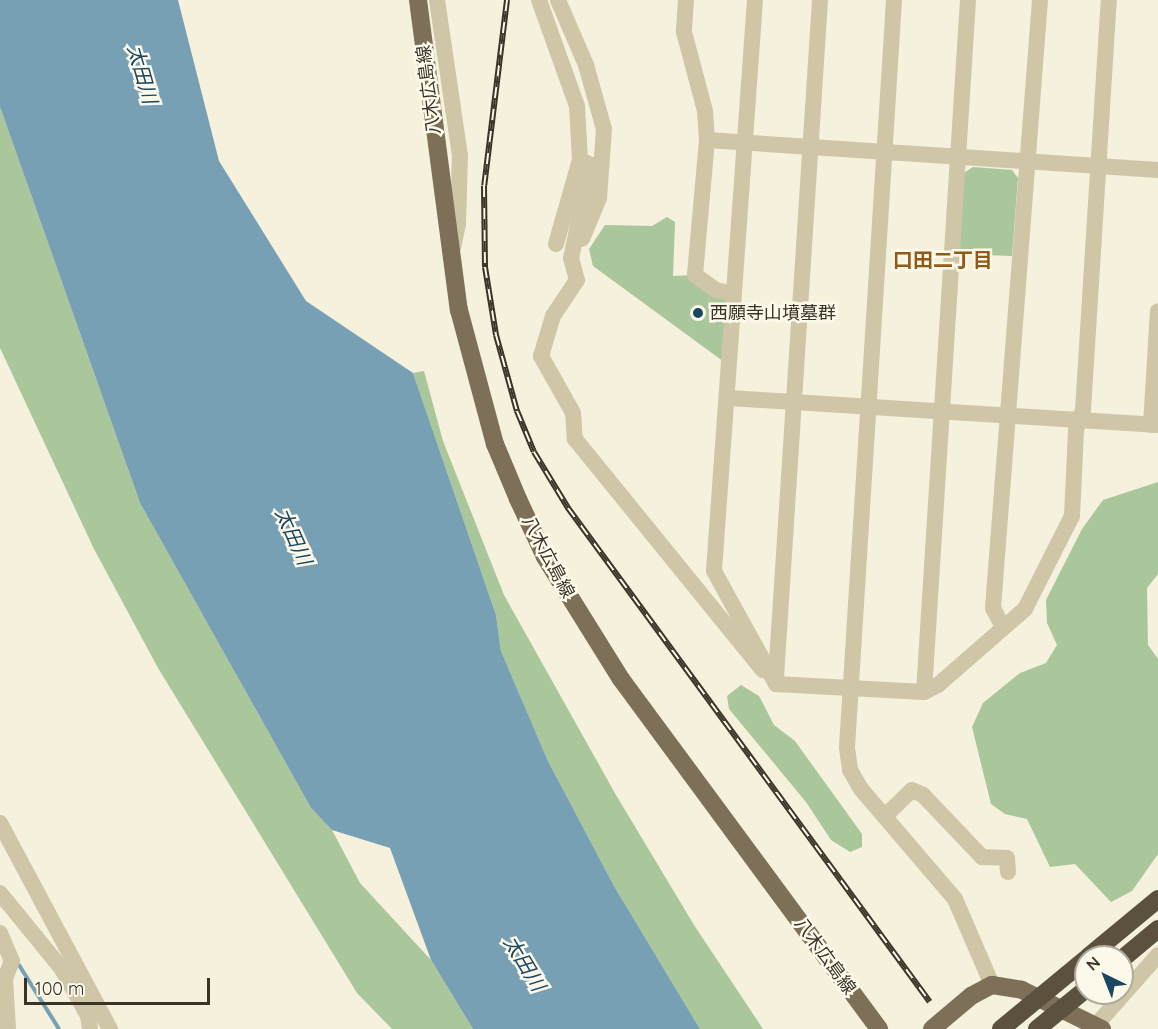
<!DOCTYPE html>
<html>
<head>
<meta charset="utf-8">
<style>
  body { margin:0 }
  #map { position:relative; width:1158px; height:1029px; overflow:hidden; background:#f5f1dd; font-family:Quicksand,"Noto Sans JP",sans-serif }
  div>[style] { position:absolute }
  .green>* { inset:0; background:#aac69b }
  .water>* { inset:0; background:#78a0b5 }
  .stream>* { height:4px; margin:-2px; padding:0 2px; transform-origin:2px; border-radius:2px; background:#78a0b5 }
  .minor>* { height:16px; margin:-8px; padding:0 8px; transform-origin:8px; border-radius:8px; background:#cfc5a7 }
  .major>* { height:18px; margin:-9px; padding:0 9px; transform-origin:9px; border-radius:9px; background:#7e7058 }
  .highway>* { height:18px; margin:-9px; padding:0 9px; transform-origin:9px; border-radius:9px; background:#5c513e }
  .rail>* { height:6px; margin-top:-3px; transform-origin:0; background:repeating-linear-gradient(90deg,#fcf9ea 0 11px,#3a3328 0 22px); box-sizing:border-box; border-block:2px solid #3a3328 }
  .highway-bridge>* { height:18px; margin:-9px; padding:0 9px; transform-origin:9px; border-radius:9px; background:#5c513e }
  .dots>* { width:16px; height:16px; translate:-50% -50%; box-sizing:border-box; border:3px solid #fcf9ea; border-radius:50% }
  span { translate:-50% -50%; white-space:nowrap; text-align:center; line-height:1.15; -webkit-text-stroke:5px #fcf9ea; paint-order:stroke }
  .street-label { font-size:18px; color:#3a3328 }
  .poi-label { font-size:18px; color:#3a3328 }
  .left { translate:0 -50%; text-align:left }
  .water-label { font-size:20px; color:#194661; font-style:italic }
  .neighbourhood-label { font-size:20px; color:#925a18; font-weight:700 }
  .north { position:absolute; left:1074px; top:945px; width:60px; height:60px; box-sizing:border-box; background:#fcf9ea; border:2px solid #aeaa9c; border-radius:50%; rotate:317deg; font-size:16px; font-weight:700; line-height:24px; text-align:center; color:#3a3328 }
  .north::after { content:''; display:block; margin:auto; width:21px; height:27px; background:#194661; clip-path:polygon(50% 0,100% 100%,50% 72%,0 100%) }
  .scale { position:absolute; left:24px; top:978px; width:186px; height:27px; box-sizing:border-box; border:3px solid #3a3328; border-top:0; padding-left:8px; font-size:18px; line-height:21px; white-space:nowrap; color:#3a3328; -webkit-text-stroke:4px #fcf9ea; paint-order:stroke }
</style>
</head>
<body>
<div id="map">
  <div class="green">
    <i style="clip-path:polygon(0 107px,140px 503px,311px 808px,332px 830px,360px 883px,431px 960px,473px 1029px,392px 1029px,357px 993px,158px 668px,94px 549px,0 348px)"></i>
    <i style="clip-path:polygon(973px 167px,1012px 170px,1018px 178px,1012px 256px,958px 254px,964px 173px)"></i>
    <i style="clip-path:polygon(667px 217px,675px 222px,673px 276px,695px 275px,733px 294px,731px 367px,593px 266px,589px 249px,605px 225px,652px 226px)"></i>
    <i style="clip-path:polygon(424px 371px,443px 441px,504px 595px,616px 795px,694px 925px,763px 1029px,700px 1029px,614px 886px,548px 761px,501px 651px,496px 615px,413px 373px)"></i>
    <i style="clip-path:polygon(1158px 482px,1158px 574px,1147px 588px,1148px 645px,1158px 659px,1158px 854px,1132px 891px,1111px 902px,1075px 864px,1050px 867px,1027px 819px,1005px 814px,991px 804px,972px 727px,983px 703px,1020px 673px,1046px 663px,1057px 645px,1047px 623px,1046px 600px,1082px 529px,1103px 500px)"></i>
    <i style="clip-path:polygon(741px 685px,759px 696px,774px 725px,795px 741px,862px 834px,862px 847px,850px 852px,831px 840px,806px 802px,729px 709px,727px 696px)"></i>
  </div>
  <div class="water">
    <i style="clip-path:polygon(0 0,178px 0,219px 161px,306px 301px,413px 373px,496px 615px,501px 651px,548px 761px,614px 886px,700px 1029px,473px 1029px,431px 960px,390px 848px,332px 830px,311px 808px,140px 503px,0 107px)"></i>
  </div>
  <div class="stream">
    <i style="left:19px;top:965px;width:75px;rotate:58deg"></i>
  </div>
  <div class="minor">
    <i style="left:437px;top:0;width:157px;rotate:81.6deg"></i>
    <i style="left:460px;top:155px;width:69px;rotate:91.7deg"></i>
    <i style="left:458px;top:224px;width:24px;rotate:102deg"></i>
    <i style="left:539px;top:0;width:113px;rotate:70.3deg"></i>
    <i style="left:577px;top:106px;width:54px;rotate:86.8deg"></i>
    <i style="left:580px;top:160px;width:12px;rotate:24deg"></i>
    <i style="left:591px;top:165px;width:95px;rotate:102.1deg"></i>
    <i style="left:571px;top:258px;width:23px;rotate:75deg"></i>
    <i style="left:577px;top:280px;width:43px;rotate:123.7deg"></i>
    <i style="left:553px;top:316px;width:42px;rotate:106.7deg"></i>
    <i style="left:541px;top:356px;width:65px;rotate:60.7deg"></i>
    <i style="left:573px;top:413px;width:26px;rotate:86deg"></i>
    <i style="left:575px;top:439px;width:298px;rotate:50.9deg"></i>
    <i style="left:558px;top:0;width:71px;rotate:66.7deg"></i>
    <i style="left:586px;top:65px;width:66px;rotate:74.3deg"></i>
    <i style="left:604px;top:129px;width:69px;rotate:94.1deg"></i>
    <i style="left:599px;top:198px;width:44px;rotate:112.5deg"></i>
    <i style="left:686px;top:0;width:32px;rotate:94deg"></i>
    <i style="left:684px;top:32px;width:82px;rotate:75.1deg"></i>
    <i style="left:705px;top:111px;width:29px;rotate:86deg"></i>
    <i style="left:707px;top:140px;width:136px;rotate:95.1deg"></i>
    <i style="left:695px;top:275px;width:26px;rotate:36deg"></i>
    <i style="left:716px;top:290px;width:17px;rotate:13deg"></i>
    <i style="left:755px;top:0;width:572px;rotate:94.11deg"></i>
    <i style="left:714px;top:571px;width:129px;rotate:61.2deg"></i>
    <i style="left:776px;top:684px;width:148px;rotate:3.1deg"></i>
    <i style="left:924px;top:692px;width:16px;rotate:-27deg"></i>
    <i style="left:938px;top:685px;width:116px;rotate:-41.1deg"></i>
    <i style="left:1025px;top:609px;width:104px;rotate:-63.2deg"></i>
    <i style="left:1072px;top:516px;width:86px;rotate:-87.3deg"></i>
    <i style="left:1076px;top:430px;width:21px;rotate:-71deg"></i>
    <i style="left:1083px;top:410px;width:411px;rotate:-86.4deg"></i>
    <i style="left:894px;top:0;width:749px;rotate:93.6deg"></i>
    <i style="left:847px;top:748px;width:22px;rotate:82deg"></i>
    <i style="left:850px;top:770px;width:22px;rotate:60deg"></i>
    <i style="left:861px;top:789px;width:145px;rotate:49.5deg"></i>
    <i style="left:955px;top:899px;width:94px;rotate:66.7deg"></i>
    <i style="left:707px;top:140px;width:452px;rotate:3.8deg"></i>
    <i style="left:556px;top:244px;width:87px;rotate:-74.1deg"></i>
    <i style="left:729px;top:398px;width:430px;rotate:3.6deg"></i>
    <i style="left:1151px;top:425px;width:114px;rotate:-86.5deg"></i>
    <i style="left:1003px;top:627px;width:21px;rotate:-118deg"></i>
    <i style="left:993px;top:608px;width:610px;rotate:-85.58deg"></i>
    <i style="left:776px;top:677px;width:678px;rotate:-86.28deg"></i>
    <i style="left:924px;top:692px;width:693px;rotate:-86.36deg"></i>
    <i style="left:885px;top:816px;width:37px;rotate:-44deg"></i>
    <i style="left:912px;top:790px;width:12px;rotate:24deg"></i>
    <i style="left:923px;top:795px;width:86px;rotate:46.4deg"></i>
    <i style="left:982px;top:857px;width:25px;rotate:2deg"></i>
    <i style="left:1007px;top:858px;width:14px;rotate:86deg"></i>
    <i style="left:0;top:823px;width:234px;rotate:61.9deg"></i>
    <i style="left:0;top:893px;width:98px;rotate:50.8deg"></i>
    <i style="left:62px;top:969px;width:54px;rotate:61deg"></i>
    <i style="left:88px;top:1016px;width:13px;rotate:81deg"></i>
    <i style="left:0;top:933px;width:30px;rotate:67deg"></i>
    <i style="left:12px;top:961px;width:18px;rotate:112deg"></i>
    <i style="left:5px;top:978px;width:51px;rotate:86.6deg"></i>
    <i style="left:1097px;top:1024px;width:92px;rotate:-48.5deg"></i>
  </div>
  <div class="major">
    <i style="left:418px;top:0;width:313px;rotate:82.5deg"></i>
    <i style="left:459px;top:310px;width:139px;rotate:75deg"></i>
    <i style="left:495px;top:444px;width:60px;rotate:67.3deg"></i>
    <i style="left:518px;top:499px;width:64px;rotate:65deg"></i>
    <i style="left:545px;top:557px;width:144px;rotate:58.1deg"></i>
    <i style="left:621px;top:679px;width:435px;rotate:53.6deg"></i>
    <i style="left:932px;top:1029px;width:51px;rotate:-40.2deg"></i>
    <i style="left:971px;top:996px;width:24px;rotate:-28deg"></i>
    <i style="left:992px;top:985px;width:30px;rotate:9deg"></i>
    <i style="left:1022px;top:990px;width:89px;rotate:26deg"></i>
  </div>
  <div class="highway">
    <i style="left:1088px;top:957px;width:91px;rotate:-39.6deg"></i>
    <i style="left:1122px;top:959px;width:47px;rotate:-39.8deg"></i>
  </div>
  <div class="rail">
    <i style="left:507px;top:0;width:187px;rotate:97deg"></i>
    <i style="left:484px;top:186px;width:81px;rotate:89.3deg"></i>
    <i style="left:485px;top:267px;width:69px;rotate:80.8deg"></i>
    <i style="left:496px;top:335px;width:79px;rotate:74.6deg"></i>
    <i style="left:517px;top:411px;width:44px;rotate:67.5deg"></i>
    <i style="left:534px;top:452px;width:66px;rotate:58.7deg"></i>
    <i style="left:568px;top:508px;width:612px;rotate:53.77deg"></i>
  </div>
  <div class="highway-bridge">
    <i style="left:1001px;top:1029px;width:110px;rotate:-39.5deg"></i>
    <i style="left:1037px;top:1029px;width:63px;rotate:-39.2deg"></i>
  </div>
  <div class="dots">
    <i style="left:698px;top:313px;background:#194661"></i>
  </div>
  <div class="street-label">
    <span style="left:429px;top:90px;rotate:-97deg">八木広島線</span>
    <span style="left:548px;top:557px;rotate:62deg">八木広島線</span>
    <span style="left:825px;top:956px;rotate:54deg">八木広島線</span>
  </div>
  <div class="poi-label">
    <span class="left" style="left:710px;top:313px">西願寺山墳墓群</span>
  </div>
  <div class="water-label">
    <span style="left:143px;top:74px;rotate:74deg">太田川</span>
    <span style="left:294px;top:536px;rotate:66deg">太田川</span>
    <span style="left:525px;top:963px;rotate:59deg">太田川</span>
  </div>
  <div class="neighbourhood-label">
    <span style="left:943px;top:259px">口田二丁目</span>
  </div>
  <div class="north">N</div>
  <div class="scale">100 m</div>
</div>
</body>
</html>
